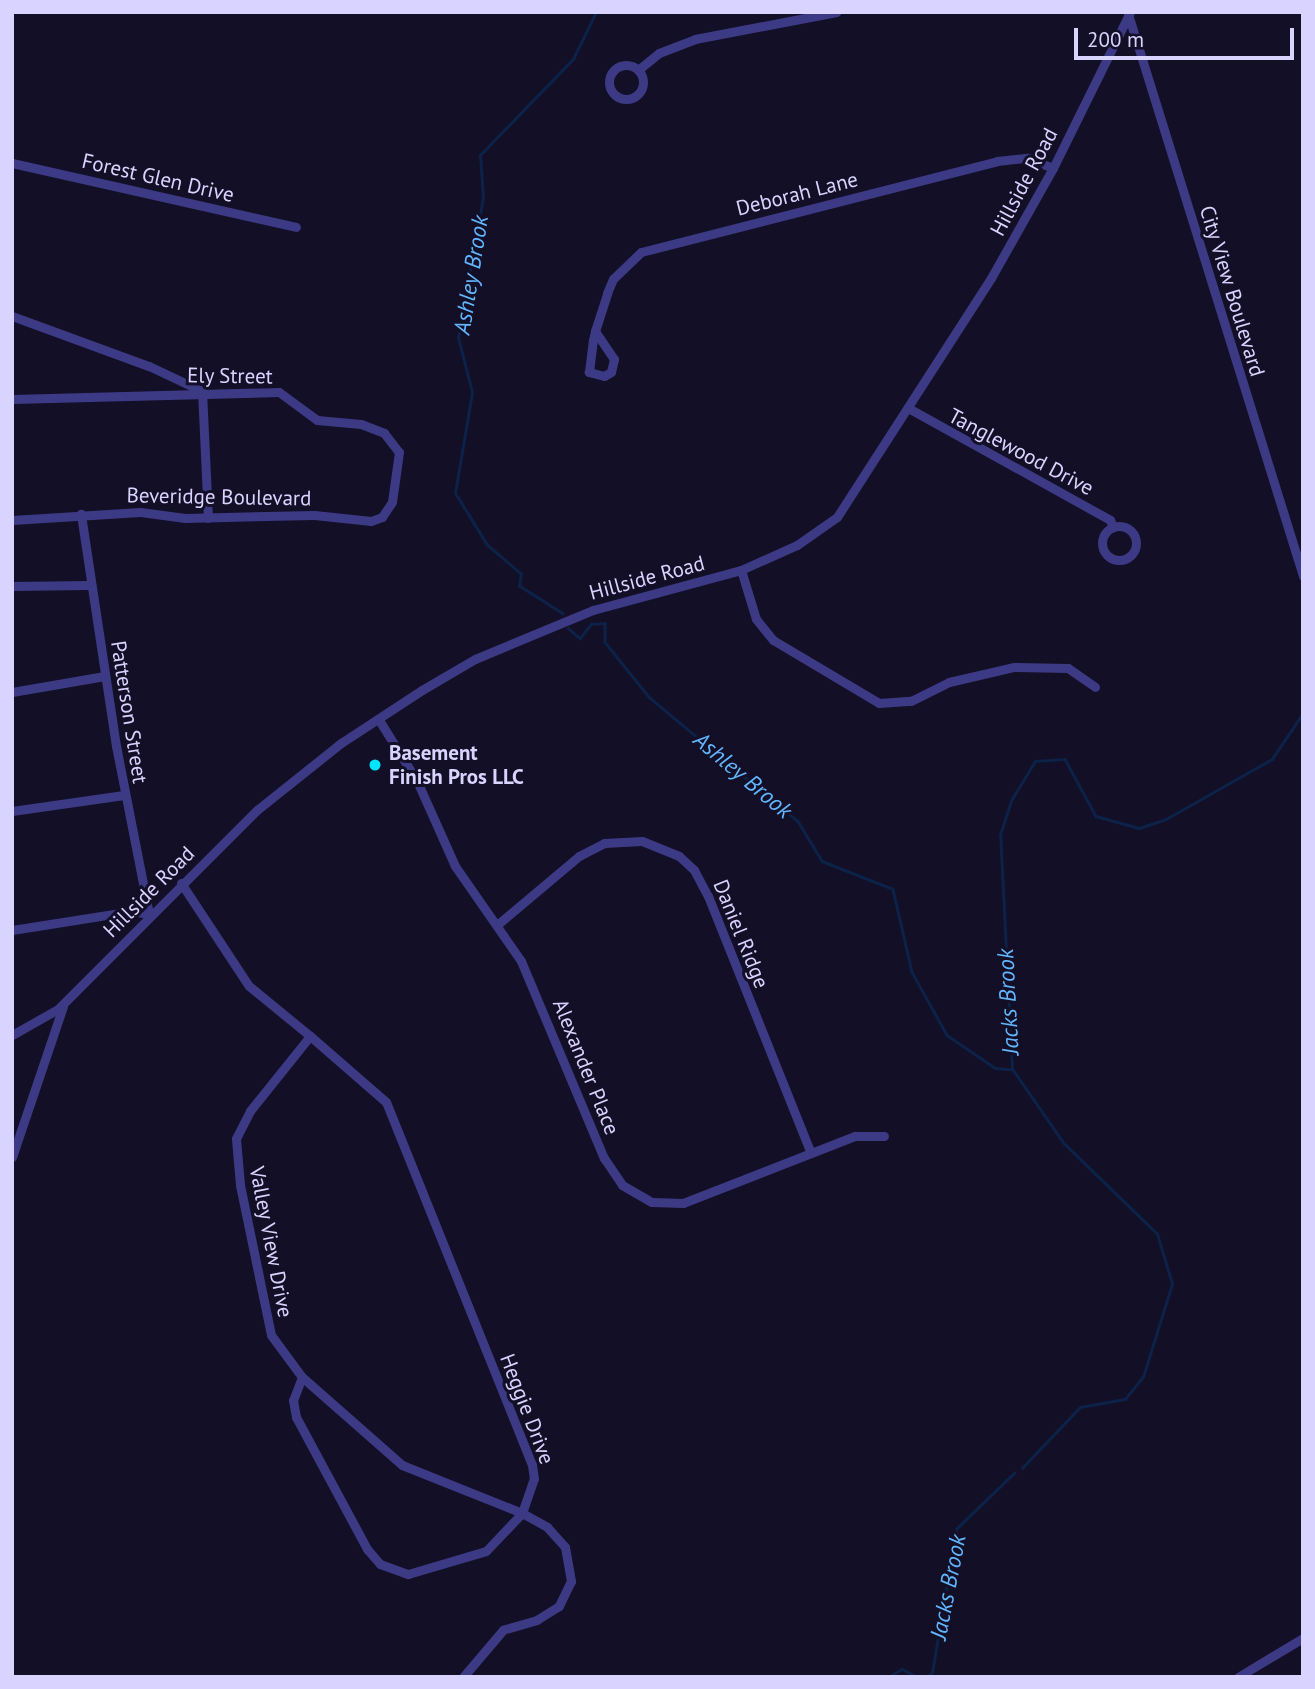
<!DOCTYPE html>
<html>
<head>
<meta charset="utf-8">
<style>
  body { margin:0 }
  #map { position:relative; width:1315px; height:1689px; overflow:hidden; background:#130f26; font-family:"PT Sans",sans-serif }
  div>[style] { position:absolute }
  .stream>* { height:2.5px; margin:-1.25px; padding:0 1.25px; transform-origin:1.25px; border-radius:1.25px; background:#0c2248 }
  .minor>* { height:9px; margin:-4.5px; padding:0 4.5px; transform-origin:4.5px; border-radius:4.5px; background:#3d3a85 }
  .minor>.ring { margin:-4.5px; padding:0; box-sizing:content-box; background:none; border:9px solid #3d3a85; border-radius:50% }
  .dots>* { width:19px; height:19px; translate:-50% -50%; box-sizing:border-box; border:4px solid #130f26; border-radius:50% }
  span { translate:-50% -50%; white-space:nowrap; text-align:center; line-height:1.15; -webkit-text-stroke:6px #130f26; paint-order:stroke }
  .street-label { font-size:21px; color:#d9d4ff }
  .poi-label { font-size:21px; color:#d9d4ff; font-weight:700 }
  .left { translate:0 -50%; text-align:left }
  .water-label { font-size:23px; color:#62b6ff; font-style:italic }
  .frame { position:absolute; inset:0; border:14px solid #d9d4ff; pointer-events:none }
  .scale { position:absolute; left:1074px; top:28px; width:220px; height:32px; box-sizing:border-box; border:4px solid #d9d4ff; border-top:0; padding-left:9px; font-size:21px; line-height:24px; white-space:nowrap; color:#d9d4ff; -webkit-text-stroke:5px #130f26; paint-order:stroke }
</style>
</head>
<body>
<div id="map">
  <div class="stream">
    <i style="left:563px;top:614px;width:52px;rotate:-147.5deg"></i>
    <i style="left:519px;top:586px;width:12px;rotate:-81deg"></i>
    <i style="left:521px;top:574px;width:45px;rotate:-139.5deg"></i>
    <i style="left:487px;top:545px;width:61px;rotate:-121.6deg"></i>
    <i style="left:455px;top:493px;width:102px;rotate:-80.4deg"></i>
    <i style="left:472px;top:392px;width:56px;rotate:-104.5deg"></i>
    <i style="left:458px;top:338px;width:142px;rotate:-79.9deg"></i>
    <i style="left:483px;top:198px;width:43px;rotate:-94deg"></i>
    <i style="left:480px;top:155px;width:134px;rotate:-45.9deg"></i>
    <i style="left:573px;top:59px;width:52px;rotate:-63.9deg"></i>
    <i style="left:568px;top:628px;width:16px;rotate:40deg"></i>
    <i style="left:580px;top:638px;width:18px;rotate:-52deg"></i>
    <i style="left:591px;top:624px;width:14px;rotate:-4deg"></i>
    <i style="left:605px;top:623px;width:19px;rotate:90deg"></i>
    <i style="left:605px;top:642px;width:70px;rotate:51.3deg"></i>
    <i style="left:649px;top:697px;width:194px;rotate:39.8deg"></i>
    <i style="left:798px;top:821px;width:47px;rotate:59deg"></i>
    <i style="left:822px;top:861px;width:76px;rotate:21.5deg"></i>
    <i style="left:893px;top:889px;width:85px;rotate:77.1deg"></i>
    <i style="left:912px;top:972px;width:72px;rotate:60.9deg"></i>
    <i style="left:947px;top:1035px;width:58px;rotate:34.5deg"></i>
    <i style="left:995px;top:1068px;width:16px;rotate:4deg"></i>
    <i style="left:1022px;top:1468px;width:84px;rotate:-46.4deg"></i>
    <i style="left:1080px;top:1407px;width:46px;rotate:-10.1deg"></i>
    <i style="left:1125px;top:1399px;width:28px;rotate:-51deg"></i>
    <i style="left:1143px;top:1377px;width:97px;rotate:-72.7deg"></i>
    <i style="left:1172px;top:1284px;width:52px;rotate:-106.7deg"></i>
    <i style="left:1157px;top:1234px;width:129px;rotate:-135.9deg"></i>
    <i style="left:1064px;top:1144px;width:91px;rotate:-124.7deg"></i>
    <i style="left:1012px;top:1069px;width:234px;rotate:-92.9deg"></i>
    <i style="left:1000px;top:835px;width:38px;rotate:-72deg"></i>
    <i style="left:1012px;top:799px;width:44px;rotate:-58.8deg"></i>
    <i style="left:1035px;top:761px;width:30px;rotate:-4deg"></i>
    <i style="left:1065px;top:759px;width:65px;rotate:61.5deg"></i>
    <i style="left:1096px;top:816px;width:45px;rotate:15.6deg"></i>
    <i style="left:1139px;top:828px;width:28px;rotate:-18deg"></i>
    <i style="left:1166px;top:819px;width:122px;rotate:-29.5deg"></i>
    <i style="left:1272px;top:759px;width:55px;rotate:-56deg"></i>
    <i style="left:888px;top:1677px;width:16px;rotate:-30deg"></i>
    <i style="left:902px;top:1669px;width:18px;rotate:27deg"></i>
    <i style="left:925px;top:1677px;width:8px;rotate:-30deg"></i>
    <i style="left:932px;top:1673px;width:146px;rotate:-80.5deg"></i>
    <i style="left:956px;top:1529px;width:81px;rotate:-44deg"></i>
  </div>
  <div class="minor">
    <i style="left:1128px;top:14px;width:589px;rotate:72.7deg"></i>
    <i class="ring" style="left:609px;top:65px;width:25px;height:25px"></i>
    <i style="left:638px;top:70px;width:27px;rotate:-39deg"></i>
    <i style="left:659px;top:53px;width:39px;rotate:-21deg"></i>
    <i style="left:695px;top:39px;width:144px;rotate:-10.8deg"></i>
    <i style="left:12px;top:163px;width:291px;rotate:12.7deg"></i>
    <i style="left:12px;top:316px;width:146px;rotate:20.1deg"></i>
    <i style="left:149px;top:366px;width:59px;rotate:25.3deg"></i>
    <i style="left:202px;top:391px;width:127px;rotate:87.3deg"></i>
    <i style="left:595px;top:331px;width:34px;rotate:56deg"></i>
    <i style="left:614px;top:359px;width:13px;rotate:103deg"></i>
    <i style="left:611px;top:372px;width:8px;rotate:150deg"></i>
    <i style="left:604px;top:376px;width:16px;rotate:-165deg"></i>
    <i style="left:589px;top:372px;width:32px;rotate:-83deg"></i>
    <i style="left:593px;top:340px;width:9px;rotate:-77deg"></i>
    <i style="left:595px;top:331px;width:40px;rotate:-72deg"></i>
    <i style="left:607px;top:293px;width:15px;rotate:-67deg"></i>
    <i style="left:613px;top:279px;width:39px;rotate:-44deg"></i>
    <i style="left:641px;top:252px;width:367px;rotate:-14.3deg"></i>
    <i style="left:997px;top:161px;width:31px;rotate:-6deg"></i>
    <i style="left:1028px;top:158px;width:27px;rotate:22deg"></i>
    <i style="left:12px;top:399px;width:267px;rotate:-1.5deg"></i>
    <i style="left:279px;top:392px;width:47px;rotate:36.4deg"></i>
    <i style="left:317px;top:420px;width:44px;rotate:5.2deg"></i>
    <i style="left:361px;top:424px;width:25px;rotate:21deg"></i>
    <i style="left:384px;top:433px;width:24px;rotate:52deg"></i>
    <i style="left:399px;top:452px;width:50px;rotate:98deg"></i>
    <i style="left:392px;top:502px;width:18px;rotate:124deg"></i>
    <i style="left:382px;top:517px;width:12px;rotate:160deg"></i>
    <i style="left:371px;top:521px;width:57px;rotate:-174deg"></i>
    <i style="left:314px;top:515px;width:129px;rotate:178.7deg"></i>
    <i style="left:185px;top:518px;width:45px;rotate:-172.4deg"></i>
    <i style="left:140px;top:512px;width:128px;rotate:176.4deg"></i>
    <i style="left:910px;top:409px;width:229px;rotate:29deg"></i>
    <i style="left:1110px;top:520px;width:8px;rotate:67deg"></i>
    <i class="ring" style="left:1102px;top:526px;width:25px;height:25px"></i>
    <i style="left:741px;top:570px;width:51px;rotate:73deg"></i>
    <i style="left:756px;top:619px;width:27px;rotate:51deg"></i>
    <i style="left:773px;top:640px;width:123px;rotate:30.7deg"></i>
    <i style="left:879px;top:703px;width:32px;rotate:-4deg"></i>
    <i style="left:911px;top:701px;width:42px;rotate:-26.6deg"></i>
    <i style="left:949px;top:682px;width:67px;rotate:-13deg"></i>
    <i style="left:1014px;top:667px;width:54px;rotate:1.1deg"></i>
    <i style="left:1068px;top:668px;width:33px;rotate:35deg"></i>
    <i style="left:12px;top:586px;width:77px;rotate:-0.7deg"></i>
    <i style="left:12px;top:692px;width:94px;rotate:-9.8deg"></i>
    <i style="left:379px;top:720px;width:72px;rotate:58.1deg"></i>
    <i style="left:417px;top:781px;width:93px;rotate:65.9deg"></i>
    <i style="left:455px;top:866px;width:116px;rotate:55.2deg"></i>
    <i style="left:521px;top:961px;width:214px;rotate:67.2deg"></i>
    <i style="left:604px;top:1158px;width:32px;rotate:56deg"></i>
    <i style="left:622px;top:1185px;width:34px;rotate:30deg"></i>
    <i style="left:652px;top:1202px;width:31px;rotate:2deg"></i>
    <i style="left:683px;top:1203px;width:185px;rotate:-21.3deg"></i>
    <i style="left:855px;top:1136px;width:29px"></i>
    <i style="left:12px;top:811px;width:113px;rotate:-8.1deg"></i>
    <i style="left:181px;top:883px;width:123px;rotate:56.6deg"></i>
    <i style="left:249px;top:986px;width:79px;rotate:39.3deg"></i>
    <i style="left:310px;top:1036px;width:96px;rotate:128.7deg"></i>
    <i style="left:250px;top:1111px;width:31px;rotate:117deg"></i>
    <i style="left:236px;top:1139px;width:46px;rotate:85deg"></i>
    <i style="left:240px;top:1185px;width:153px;rotate:78.3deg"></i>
    <i style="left:271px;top:1335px;width:52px;rotate:53.6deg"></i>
    <i style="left:302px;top:1377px;width:133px;rotate:41.3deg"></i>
    <i style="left:402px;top:1465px;width:129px;rotate:21.8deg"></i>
    <i style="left:522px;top:1513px;width:29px;rotate:29deg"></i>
    <i style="left:547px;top:1527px;width:27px;rotate:48deg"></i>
    <i style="left:565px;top:1547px;width:35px;rotate:80deg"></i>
    <i style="left:571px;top:1581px;width:28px;rotate:116deg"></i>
    <i style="left:559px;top:1606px;width:26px;rotate:148deg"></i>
    <i style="left:537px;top:1620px;width:35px;rotate:164deg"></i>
    <i style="left:503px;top:1630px;width:62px;rotate:130.4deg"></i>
    <i style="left:497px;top:925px;width:107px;rotate:-40.1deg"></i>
    <i style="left:579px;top:856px;width:28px;rotate:-27deg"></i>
    <i style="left:604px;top:843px;width:38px;rotate:-3deg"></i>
    <i style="left:642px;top:841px;width:40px;rotate:22deg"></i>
    <i style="left:679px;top:856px;width:21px;rotate:43deg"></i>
    <i style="left:694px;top:870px;width:30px;rotate:62deg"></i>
    <i style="left:708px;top:896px;width:277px;rotate:68.2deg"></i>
    <i style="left:12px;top:930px;width:121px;rotate:-9deg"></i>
    <i style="left:132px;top:911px;width:17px;rotate:10deg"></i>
    <i style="left:149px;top:914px;width:171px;rotate:-101.1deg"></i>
    <i style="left:116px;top:746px;width:235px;rotate:-98.6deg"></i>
    <i style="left:12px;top:1035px;width:53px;rotate:-29.5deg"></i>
    <i style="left:58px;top:1009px;width:281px;rotate:-45deg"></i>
    <i style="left:257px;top:810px;width:107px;rotate:-38.6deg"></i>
    <i style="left:341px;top:743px;width:97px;rotate:-33.2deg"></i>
    <i style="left:422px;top:690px;width:61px;rotate:-30.3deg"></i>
    <i style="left:475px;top:659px;width:128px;rotate:-22.6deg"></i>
    <i style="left:593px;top:610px;width:153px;rotate:-15.1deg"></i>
    <i style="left:741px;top:570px;width:61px;rotate:-24.1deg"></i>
    <i style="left:797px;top:545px;width:49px;rotate:-35deg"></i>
    <i style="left:837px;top:517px;width:284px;rotate:-57.2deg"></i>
    <i style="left:991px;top:278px;width:126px;rotate:-60.6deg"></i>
    <i style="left:1053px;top:168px;width:174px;rotate:-63.7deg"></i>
    <i style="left:12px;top:1157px;width:159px;rotate:-71.3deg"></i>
    <i style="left:302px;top:1377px;width:25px;rotate:111deg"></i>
    <i style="left:293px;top:1400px;width:17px;rotate:80deg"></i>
    <i style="left:296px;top:1417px;width:150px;rotate:61.7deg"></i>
    <i style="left:367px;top:1549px;width:20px;rotate:49deg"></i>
    <i style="left:380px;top:1564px;width:30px;rotate:20deg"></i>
    <i style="left:408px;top:1574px;width:81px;rotate:-16.4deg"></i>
    <i style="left:486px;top:1551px;width:52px;rotate:-46.5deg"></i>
    <i style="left:522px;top:1513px;width:36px;rotate:-71deg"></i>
    <i style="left:534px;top:1479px;width:14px;rotate:-98deg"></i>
    <i style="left:532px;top:1465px;width:391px;rotate:-111.9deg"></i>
    <i style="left:386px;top:1102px;width:101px;rotate:-139deg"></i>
    <i style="left:1238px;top:1677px;width:76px;rotate:-31deg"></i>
  </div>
  <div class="dots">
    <i style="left:375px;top:765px;background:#00e5ff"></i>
  </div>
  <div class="street-label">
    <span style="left:158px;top:178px;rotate:13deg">Forest Glen Drive</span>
    <span style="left:1024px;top:182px;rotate:-62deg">Hillside Road</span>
    <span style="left:797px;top:194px;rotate:-14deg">Deborah Lane</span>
    <span style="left:1232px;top:291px;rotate:73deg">City View Boulevard</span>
    <span style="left:230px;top:376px;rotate:1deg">Ely Street</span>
    <span style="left:1021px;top:452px;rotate:28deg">Tanglewood Drive</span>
    <span style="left:219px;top:497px;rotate:1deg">Beveridge Boulevard</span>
    <span style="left:647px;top:578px;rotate:-15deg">Hillside Road</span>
    <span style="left:129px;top:712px;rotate:81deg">Patterson Street</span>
    <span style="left:149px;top:892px;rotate:-45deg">Hillside Road</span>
    <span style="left:741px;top:934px;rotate:68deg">Daniel Ridge</span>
    <span style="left:586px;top:1067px;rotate:68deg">Alexander Place</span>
    <span style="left:271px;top:1242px;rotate:79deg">Valley View Drive</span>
    <span style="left:527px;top:1409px;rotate:69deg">Heggie Drive</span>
  </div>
  <div class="poi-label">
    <span class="left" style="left:389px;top:765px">Basement<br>Finish Pros LLC</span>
  </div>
  <div class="water-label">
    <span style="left:471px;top:275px;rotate:-81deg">Ashley Brook</span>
    <span style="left:743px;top:775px;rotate:40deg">Ashley Brook</span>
    <span style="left:1008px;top:1002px;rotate:-93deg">Jacks Brook</span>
    <span style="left:948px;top:1587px;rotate:-79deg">Jacks Brook</span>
  </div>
  <div class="frame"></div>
  <div class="scale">200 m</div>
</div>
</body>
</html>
